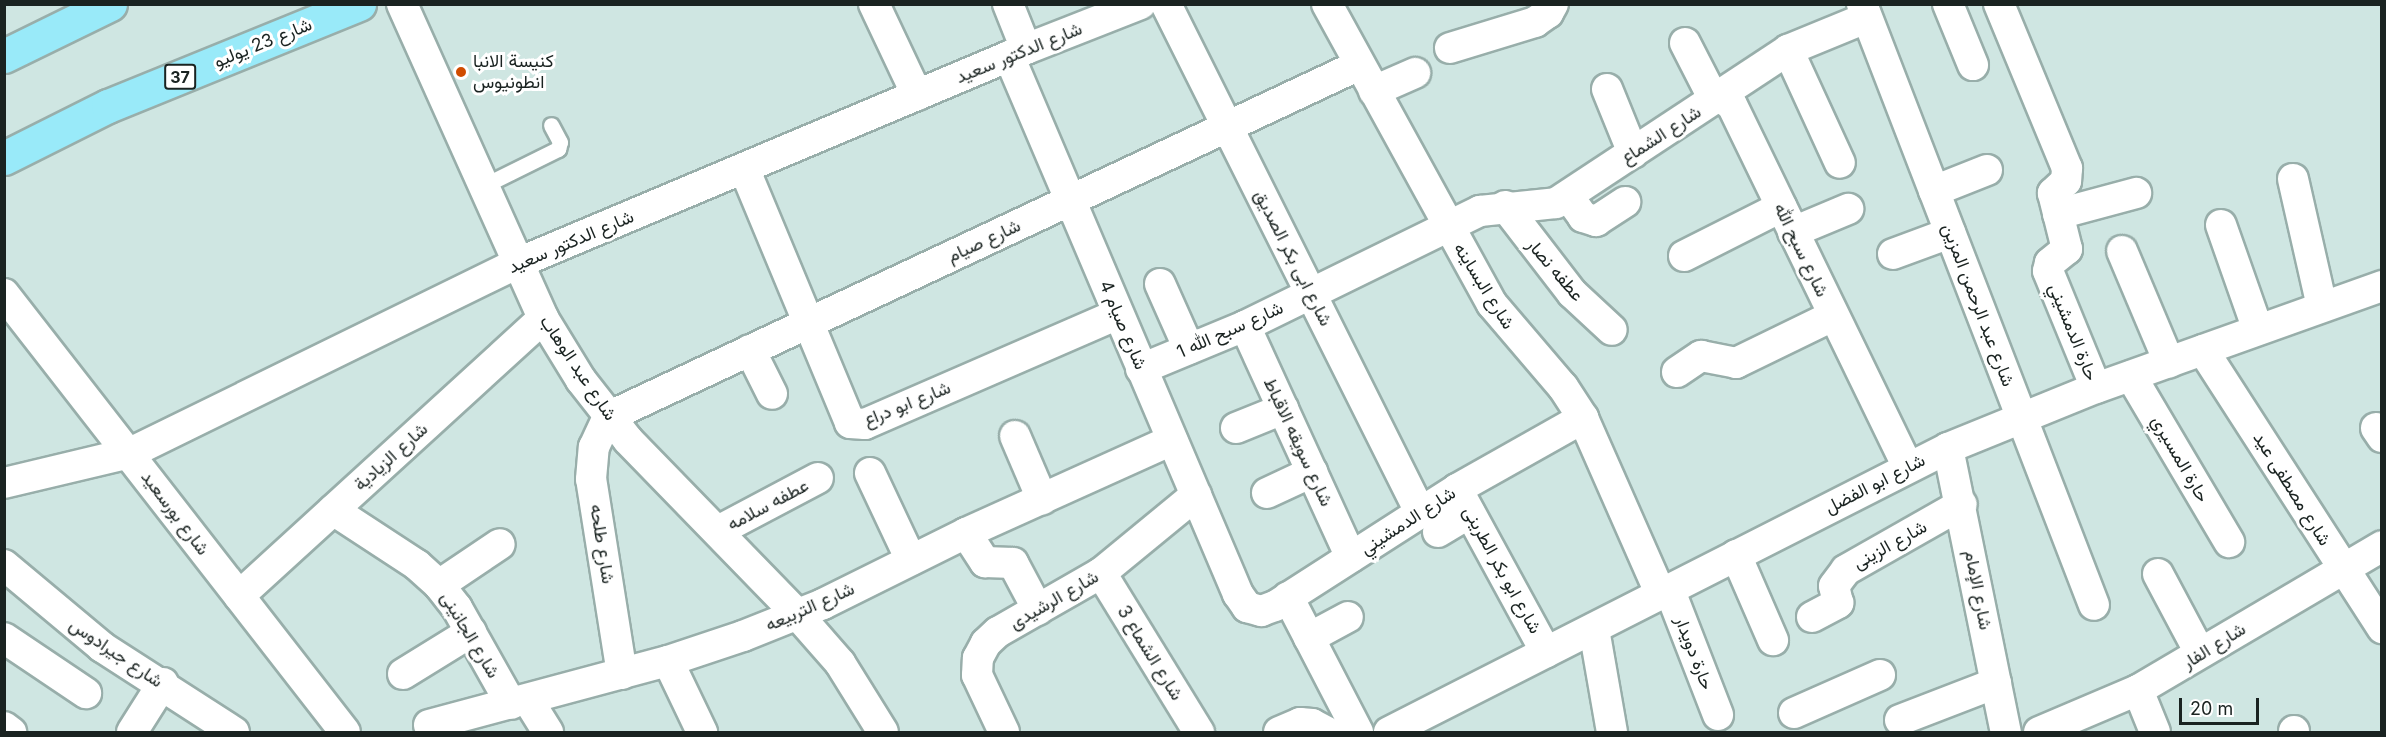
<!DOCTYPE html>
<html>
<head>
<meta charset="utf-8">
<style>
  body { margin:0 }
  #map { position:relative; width:2386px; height:737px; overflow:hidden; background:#cfe6e2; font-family:Inter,Vazirmatn,sans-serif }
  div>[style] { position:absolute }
  .roads { filter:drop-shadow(2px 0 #98aeaa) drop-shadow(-2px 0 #98aeaa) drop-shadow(0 2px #98aeaa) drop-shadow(0 -2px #98aeaa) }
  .lane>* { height:15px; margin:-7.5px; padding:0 7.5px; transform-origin:7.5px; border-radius:7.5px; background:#fff }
  .street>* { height:30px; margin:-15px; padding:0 15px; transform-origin:15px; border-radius:15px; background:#fff }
  .primary>* { height:33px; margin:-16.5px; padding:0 16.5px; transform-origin:16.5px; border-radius:16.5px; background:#99eaf9 }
  .dots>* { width:16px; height:16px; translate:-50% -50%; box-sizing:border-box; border:3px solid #fff; border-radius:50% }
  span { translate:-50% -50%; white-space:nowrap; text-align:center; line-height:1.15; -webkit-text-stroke:6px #fff; paint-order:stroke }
  .shield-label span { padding:2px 4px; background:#fff; border:2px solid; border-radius:4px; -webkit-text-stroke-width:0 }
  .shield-label { font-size:16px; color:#1a2321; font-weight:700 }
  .street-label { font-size:18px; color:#1a2321 }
  .poi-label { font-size:18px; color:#1a2321 }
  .left { translate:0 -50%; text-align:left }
  .frame { position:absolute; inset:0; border:6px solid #1a2321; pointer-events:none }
  .scale { position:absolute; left:2179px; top:698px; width:80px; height:27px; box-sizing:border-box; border:3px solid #1a2321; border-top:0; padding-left:8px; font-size:18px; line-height:21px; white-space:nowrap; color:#1a2321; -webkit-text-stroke:4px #fff; paint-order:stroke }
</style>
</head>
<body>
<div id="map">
  <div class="roads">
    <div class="lane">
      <i style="left:483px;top:186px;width:84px;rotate:-26.3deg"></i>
      <i style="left:558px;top:149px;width:7px;rotate:-74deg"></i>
      <i style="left:560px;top:142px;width:19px;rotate:-118deg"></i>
    </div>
    <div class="street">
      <i style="left:402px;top:4px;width:344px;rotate:65.8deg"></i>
      <i style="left:543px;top:318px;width:73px;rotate:58.5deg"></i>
      <i style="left:581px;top:380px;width:76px;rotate:51.9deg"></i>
      <i style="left:628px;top:440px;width:244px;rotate:45.8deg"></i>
      <i style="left:798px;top:615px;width:64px;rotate:48.8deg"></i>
      <i style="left:840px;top:663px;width:81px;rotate:58.1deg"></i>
      <i style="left:874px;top:4px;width:101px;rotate:64.7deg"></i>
      <i style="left:1008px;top:4px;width:48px;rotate:68.2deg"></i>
      <i style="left:1166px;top:4px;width:568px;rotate:63.43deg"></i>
      <i style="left:1327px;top:4px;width:342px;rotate:61.2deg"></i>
      <i style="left:1492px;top:304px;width:109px;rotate:49.5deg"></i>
      <i style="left:1563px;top:387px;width:37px;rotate:57deg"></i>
      <i style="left:1583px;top:418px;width:193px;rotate:66.2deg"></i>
      <i style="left:1862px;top:4px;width:644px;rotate:68.89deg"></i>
      <i style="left:1948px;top:4px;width:66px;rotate:67.7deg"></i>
      <i style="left:1999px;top:4px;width:178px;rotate:67.5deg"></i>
      <i style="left:2067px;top:168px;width:13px;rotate:94deg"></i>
      <i style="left:2066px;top:181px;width:18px;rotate:137deg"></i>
      <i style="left:2053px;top:193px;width:58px;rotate:76deg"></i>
      <i style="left:2067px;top:249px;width:22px;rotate:141deg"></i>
      <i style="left:2050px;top:263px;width:8px;rotate:104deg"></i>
      <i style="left:2048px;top:271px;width:126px;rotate:67.7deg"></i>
      <i style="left:1685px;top:43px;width:53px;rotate:62.9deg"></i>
      <i style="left:1709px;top:90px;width:27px;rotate:33deg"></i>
      <i style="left:1732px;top:105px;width:403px;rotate:64.1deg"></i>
      <i style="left:1450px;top:48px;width:89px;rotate:-17deg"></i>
      <i style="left:1535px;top:22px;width:16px;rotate:-35deg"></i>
      <i style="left:1548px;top:13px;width:10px;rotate:-61deg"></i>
      <i style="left:1788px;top:50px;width:124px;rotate:65.3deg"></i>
      <i style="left:1009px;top:56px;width:585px;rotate:66.94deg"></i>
      <i style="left:1238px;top:594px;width:16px;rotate:55deg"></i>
      <i style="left:1247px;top:607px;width:15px;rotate:16deg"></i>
      <i style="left:1261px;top:611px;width:15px;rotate:-20deg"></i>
      <i style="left:1275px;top:606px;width:216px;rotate:-32.7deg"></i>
      <i style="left:1457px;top:489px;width:145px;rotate:-29.4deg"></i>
      <i style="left:1607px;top:89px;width:69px;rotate:67.9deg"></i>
      <i style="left:1374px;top:91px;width:45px;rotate:-23.7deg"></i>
      <i style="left:744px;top:168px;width:276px;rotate:67.4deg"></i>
      <i style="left:850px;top:423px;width:15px;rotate:4deg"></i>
      <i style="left:865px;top:424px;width:276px;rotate:-23.5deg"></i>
      <i style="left:2293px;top:179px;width:131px;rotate:77.2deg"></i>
      <i style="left:1934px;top:191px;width:57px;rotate:-21.6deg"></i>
      <i style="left:1568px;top:196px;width:26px;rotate:54deg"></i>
      <i style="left:1583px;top:217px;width:14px;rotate:17deg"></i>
      <i style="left:1596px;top:221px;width:35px;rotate:-33deg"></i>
      <i style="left:1505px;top:206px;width:110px;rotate:52.4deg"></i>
      <i style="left:1572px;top:293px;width:54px;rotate:42.8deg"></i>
      <i style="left:2058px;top:214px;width:81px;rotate:-15.1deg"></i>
      <i style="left:2221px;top:225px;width:111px;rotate:70.6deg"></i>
      <i style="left:1793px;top:232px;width:60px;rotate:-22.7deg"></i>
      <i style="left:2122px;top:251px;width:121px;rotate:67.1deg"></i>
      <i style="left:1893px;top:254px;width:61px;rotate:-20.2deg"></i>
      <i style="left:1684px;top:256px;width:109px;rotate:-26.8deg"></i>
      <i style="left:1160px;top:284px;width:71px;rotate:66deg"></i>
      <i style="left:4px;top:294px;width:555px;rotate:52.1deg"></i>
      <i style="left:1245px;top:326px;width:254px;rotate:65.4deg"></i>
      <i style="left:750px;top:350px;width:49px;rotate:63.4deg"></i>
      <i style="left:2203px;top:350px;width:331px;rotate:57.2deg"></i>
      <i style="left:1141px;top:369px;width:113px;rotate:-22.5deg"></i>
      <i style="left:1245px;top:326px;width:262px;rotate:-26.1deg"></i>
      <i style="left:1480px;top:211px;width:76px;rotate:-6deg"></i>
      <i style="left:1556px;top:203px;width:278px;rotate:-33.4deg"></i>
      <i style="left:1788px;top:50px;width:84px;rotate:-22.3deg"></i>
      <i style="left:1677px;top:372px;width:29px;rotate:-34deg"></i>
      <i style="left:1701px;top:356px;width:36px;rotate:11deg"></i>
      <i style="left:1736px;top:363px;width:108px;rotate:-25.9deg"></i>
      <i style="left:2131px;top:376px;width:193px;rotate:59.4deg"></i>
      <i style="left:1236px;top:428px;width:51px;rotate:-22deg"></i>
      <i style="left:2376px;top:428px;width:11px;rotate:56deg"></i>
      <i style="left:1015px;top:436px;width:69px;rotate:66.8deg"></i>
      <i style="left:1948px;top:448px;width:290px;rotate:78.5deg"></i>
      <i style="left:870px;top:473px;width:96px;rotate:64.8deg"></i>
      <i style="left:4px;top:483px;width:130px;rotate:-13.4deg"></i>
      <i style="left:130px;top:453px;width:432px;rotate:-26.1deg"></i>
      <i style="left:518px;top:263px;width:551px;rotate:-22.84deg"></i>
      <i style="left:1026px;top:49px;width:123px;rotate:-21.4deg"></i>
      <i style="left:1457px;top:489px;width:186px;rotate:61.4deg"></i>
      <i style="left:1267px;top:493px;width:50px;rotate:-25deg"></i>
      <i style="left:333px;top:510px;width:100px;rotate:33.2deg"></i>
      <i style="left:417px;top:565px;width:30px;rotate:42deg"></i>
      <i style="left:439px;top:585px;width:29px;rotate:52deg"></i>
      <i style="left:457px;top:608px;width:110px;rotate:60.6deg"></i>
      <i style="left:718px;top:531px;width:113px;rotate:-27.9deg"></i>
      <i style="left:1438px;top:532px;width:37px;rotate:-31deg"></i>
      <i style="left:966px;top:533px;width:35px;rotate:57deg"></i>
      <i style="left:985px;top:562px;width:28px;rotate:2deg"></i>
      <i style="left:1013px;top:563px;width:53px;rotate:62deg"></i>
      <i style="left:1736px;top:555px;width:93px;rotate:66.5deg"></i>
      <i style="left:4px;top:565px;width:128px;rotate:39.9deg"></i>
      <i style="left:102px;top:647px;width:157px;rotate:32.8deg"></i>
      <i style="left:1101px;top:573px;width:187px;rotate:58.4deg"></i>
      <i style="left:2158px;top:574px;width:89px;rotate:62deg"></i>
      <i style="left:439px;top:585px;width:73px;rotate:-33.9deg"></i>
      <i style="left:1670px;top:591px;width:133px;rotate:68.8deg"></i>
      <i style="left:239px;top:596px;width:412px;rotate:-42.4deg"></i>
      <i style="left:1288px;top:597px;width:152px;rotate:62.6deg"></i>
      <i style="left:1812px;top:617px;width:30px;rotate:-28deg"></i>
      <i style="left:1838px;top:603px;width:17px;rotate:-103deg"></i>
      <i style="left:1834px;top:586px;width:20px;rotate:-53deg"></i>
      <i style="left:1846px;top:570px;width:133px;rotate:-29.6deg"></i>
      <i style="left:1594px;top:629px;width:105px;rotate:80.1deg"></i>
      <i style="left:4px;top:638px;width:99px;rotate:33.9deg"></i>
      <i style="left:1309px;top:638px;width:44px;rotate:-28.3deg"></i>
      <i style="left:668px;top:661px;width:79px;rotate:64.4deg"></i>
      <i style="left:403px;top:674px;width:80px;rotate:-31.7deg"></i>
      <i style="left:622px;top:674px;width:197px;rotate:-99deg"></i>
      <i style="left:591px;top:479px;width:32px;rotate:-85deg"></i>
      <i style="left:594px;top:447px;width:33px;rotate:-65deg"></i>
      <i style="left:608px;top:417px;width:829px;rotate:-25.11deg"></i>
      <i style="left:2138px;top:690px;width:45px;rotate:68deg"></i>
      <i style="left:528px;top:700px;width:38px;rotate:58deg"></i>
      <i style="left:1794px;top:713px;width:94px;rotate:-23.8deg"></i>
      <i style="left:1900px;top:720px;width:103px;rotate:-21.1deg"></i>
      <i style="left:429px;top:725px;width:247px;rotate:-15deg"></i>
      <i style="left:668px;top:661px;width:79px;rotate:-18.4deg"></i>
      <i style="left:743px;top:636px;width:86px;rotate:-21.8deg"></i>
      <i style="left:823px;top:604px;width:160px;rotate:-26.4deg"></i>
      <i style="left:966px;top:533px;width:226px;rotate:-24.3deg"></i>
      <i style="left:4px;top:727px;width:9px;rotate:36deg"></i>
      <i style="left:2294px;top:731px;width:1px;rotate:90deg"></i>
      <i style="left:132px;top:732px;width:58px;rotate:-57.7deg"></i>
      <i style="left:1004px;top:732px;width:63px;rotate:-115.3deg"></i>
      <i style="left:977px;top:675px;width:17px;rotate:-87deg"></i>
      <i style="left:978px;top:658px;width:17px;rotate:-62deg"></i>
      <i style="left:986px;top:643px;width:16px;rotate:-43deg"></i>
      <i style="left:998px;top:632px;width:119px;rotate:-29.8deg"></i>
      <i style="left:1101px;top:573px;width:123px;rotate:-39.4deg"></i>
      <i style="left:1279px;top:732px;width:23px;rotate:-23deg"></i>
      <i style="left:1300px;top:723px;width:12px;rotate:5deg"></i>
      <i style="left:1312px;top:724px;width:17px;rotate:28deg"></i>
      <i style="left:1389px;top:732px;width:627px;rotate:-26.93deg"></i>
      <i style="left:1948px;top:448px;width:160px;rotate:-22.1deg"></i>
      <i style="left:2096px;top:388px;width:304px;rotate:-19.6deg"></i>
      <i style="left:2039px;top:732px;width:108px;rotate:-23deg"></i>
      <i style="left:2138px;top:690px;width:283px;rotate:-30.5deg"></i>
    </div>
    <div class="primary">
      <i style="left:4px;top:56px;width:118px;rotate:-26.1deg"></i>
      <i style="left:4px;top:158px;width:116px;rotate:-26.6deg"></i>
      <i style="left:108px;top:106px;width:271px;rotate:-22.1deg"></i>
    </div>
  </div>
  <div class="dots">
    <i style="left:461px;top:72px;background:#d04c00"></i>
  </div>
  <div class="shield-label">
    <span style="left:180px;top:77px">37</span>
  </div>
  <div class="street-label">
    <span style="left:263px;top:43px;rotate:-22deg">شارع 23 يوليو</span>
    <span style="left:1019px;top:53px;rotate:-22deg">شارع الدكتور سعيد</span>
    <span style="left:1661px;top:135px;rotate:-33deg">شارع الشماع</span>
    <span style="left:984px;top:241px;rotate:-25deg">شارع صيام</span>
    <span style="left:571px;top:242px;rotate:-23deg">شارع الدكتور سعيد</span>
    <span style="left:1801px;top:250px;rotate:64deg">شارع سبح الله</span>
    <span style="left:1293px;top:258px;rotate:63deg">شارع ابى بكر الصديق</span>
    <span style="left:1555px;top:270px;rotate:49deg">عطفه نصار</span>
    <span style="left:1484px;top:286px;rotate:58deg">شارع البساينه</span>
    <span style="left:1978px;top:305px;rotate:69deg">شارع عبد الرحمن المزين</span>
    <span style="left:1123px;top:325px;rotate:67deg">شارع صيام 4</span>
    <span style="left:1230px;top:330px;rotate:-24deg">شارع سبح الله 1</span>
    <span style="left:2073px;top:332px;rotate:68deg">حارة الدمشيني</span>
    <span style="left:578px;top:368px;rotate:56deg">شارع عبد الوهاب</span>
    <span style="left:907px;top:404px;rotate:-22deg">شارع ابو دراع</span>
    <span style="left:1298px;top:442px;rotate:65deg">شارع سويقه الاقباط</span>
    <span style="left:391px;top:457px;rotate:-42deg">شارع الزيادية</span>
    <span style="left:2180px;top:459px;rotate:60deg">حارة المسيري</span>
    <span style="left:1875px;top:484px;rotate:-27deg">شارع ابو الفضل</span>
    <span style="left:2292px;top:489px;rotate:58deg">شارع مصطفى عيد</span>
    <span style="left:768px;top:505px;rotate:-28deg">عطفه سلامه</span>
    <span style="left:175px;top:513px;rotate:53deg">شارع بورسعيد</span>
    <span style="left:1408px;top:521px;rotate:-33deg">شارع الدمشيني</span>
    <span style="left:602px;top:544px;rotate:81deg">شارع طلحه</span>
    <span style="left:1890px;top:545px;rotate:-29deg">شارع الزينى</span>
    <span style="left:1502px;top:570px;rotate:61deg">شارع ابو بكر الطرينى</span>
    <span style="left:1978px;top:590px;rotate:79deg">شارع الإمام</span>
    <span style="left:1054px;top:600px;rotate:-30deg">شارع الرشيدى</span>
    <span style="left:810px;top:607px;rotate:-24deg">شارع التربيعه</span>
    <span style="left:470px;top:635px;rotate:59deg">شارع الجانينى</span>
    <span style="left:2214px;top:646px;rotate:-32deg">شارع الفار</span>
    <span style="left:116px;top:653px;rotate:34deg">شارع جيرادوس</span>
    <span style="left:1150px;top:653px;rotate:58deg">شارع الشماع 3</span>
    <span style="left:1694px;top:653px;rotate:69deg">حارة دويدار</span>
  </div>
  <div class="poi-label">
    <span class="left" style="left:473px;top:72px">كنيسة الانبا<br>انطونيوس</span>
  </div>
  <div class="frame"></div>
  <div class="scale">20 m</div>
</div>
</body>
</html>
